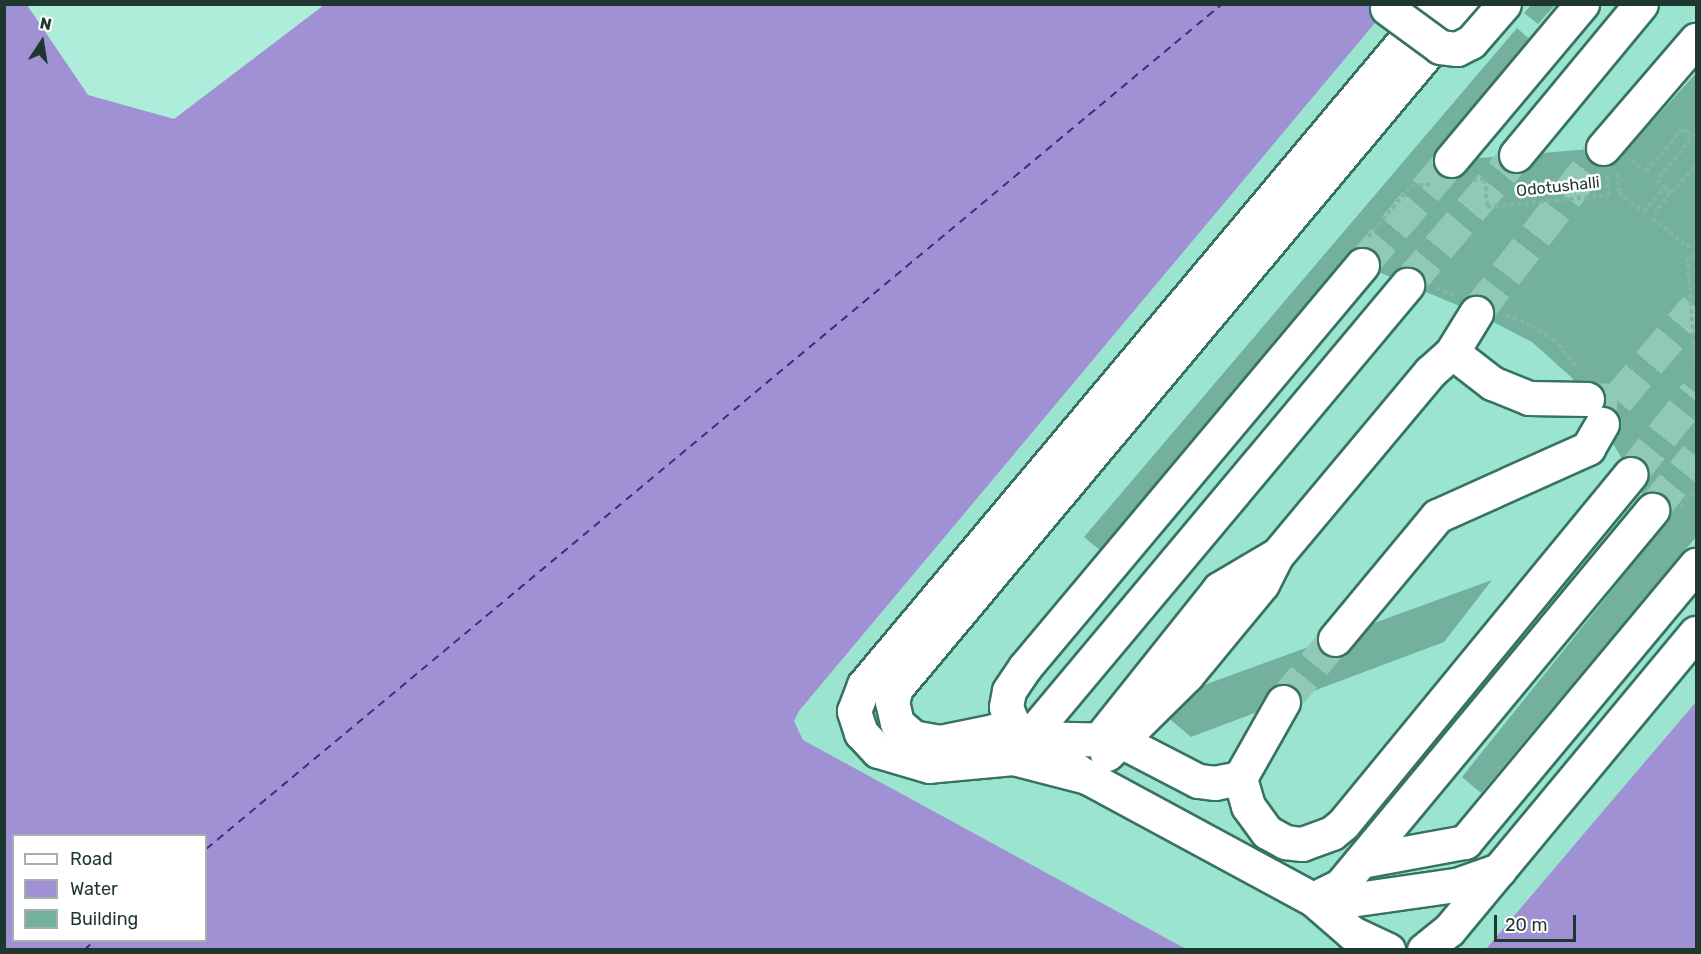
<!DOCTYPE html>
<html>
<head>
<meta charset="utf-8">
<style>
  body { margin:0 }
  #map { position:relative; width:1701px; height:954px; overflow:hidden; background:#aeedda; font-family:Rubik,sans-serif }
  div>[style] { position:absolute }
  .built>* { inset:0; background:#9be4cf }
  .water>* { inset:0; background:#a091d5 }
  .ferry>* { height:1.5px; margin-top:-0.75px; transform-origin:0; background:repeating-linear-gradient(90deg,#442a7a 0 8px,transparent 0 14px) }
  .building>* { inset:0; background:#73b09e }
  .minor-tunnel>* { height:33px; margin-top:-16.5px; transform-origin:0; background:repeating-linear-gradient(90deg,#91c9b8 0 33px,transparent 0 49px) }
  .path>* { height:4px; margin-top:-2px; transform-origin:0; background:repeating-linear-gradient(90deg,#81b5a5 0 4.5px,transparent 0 7.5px) }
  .roads { filter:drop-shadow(2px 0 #377363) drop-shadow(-2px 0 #377363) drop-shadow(0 2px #377363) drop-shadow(0 -2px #377363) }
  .minor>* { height:33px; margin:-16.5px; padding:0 16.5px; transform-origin:16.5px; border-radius:16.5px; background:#fff }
  .bridges { filter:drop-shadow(2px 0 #377363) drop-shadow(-2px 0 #377363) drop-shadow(0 2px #377363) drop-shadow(0 -2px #377363) }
  .minor-bridge>* { height:33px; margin:-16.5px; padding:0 16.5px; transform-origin:16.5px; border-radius:16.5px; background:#fff }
  span { translate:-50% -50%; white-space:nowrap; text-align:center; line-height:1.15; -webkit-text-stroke:5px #fff; paint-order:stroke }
  .street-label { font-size:16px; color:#1e3830 }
  .frame { position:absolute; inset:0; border:6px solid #1e3830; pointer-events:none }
  .legend { position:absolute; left:12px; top:834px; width:195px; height:108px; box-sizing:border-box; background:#fff; border:2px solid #a5afac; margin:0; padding:8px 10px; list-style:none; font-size:18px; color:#1e3830 }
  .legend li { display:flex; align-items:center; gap:12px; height:30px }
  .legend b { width:30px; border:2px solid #a5afac }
  .north { position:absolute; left:12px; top:12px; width:60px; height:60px; -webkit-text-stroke:4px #fff; paint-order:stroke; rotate:12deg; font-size:16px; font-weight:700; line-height:24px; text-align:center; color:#1e3830 }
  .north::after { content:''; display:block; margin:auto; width:21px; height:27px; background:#1e3830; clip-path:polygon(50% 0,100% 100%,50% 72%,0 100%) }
  .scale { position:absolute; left:1494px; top:915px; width:82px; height:27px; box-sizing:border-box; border:3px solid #1e3830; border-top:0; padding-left:8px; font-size:18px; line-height:21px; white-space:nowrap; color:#1e3830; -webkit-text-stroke:4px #fff; paint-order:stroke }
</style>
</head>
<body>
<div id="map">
  <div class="built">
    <i style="clip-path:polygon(1390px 5px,1696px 5px,1696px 16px,1603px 125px,1696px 202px,1696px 702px,1486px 949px,1186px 949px,803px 740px,794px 721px,799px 711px)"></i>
  </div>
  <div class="water">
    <i style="clip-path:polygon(evenodd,5px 5px,27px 5px,88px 95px,174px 119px,324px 5px,1390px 5px,799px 711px,794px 721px,803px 740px,1186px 949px,5px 950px,5px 5px,14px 836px,206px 836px,206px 940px,14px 940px,14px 836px)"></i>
    <i style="clip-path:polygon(1696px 702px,1696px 949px,1486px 949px,1609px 804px)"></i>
  </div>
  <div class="ferry">
    <i style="left:206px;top:849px;width:1321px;rotate:-39.75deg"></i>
    <i style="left:84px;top:950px;width:15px;rotate:-42deg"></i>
  </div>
  <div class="building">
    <i style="clip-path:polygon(1531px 5px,1555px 5px,1538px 24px,1524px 13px)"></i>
    <i style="clip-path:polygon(1517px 28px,1533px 42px,1432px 162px,1603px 148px,1648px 126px,1696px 73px,1696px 537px,1481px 793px,1462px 777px,1666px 523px,1663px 517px,1659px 522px,1587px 399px,1571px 377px,1532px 342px,1476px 313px,1362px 265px,1101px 551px,1084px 537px)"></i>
    <i style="clip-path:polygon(1492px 580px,1444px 642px,1191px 737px,1165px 715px,1185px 692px)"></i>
  </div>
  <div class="minor-tunnel">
    <i style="left:1362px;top:265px;width:138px;rotate:-49.7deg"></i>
    <i style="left:1407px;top:285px;width:170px;rotate:-50deg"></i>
    <i style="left:1476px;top:313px;width:208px;rotate:-52.4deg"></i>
    <i style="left:1587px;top:399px;width:30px;rotate:2deg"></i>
    <i style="left:1617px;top:400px;width:122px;rotate:-49.7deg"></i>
    <i style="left:1631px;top:474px;width:104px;rotate:-51.3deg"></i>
    <i style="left:1652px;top:510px;width:70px;rotate:-50.8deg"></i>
    <i style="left:1283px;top:702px;width:82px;rotate:-50.5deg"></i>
  </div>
  <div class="path">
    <i style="left:1684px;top:133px;width:4px;rotate:-56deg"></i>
    <i style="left:1686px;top:130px;width:10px;rotate:37deg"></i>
    <i style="left:1632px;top:160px;width:18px;rotate:41deg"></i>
    <i style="left:1646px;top:172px;width:55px;rotate:-50.2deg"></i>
    <i style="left:1681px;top:130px;width:13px;rotate:42deg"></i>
    <i style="left:1691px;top:139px;width:53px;rotate:129.7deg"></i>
    <i style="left:1657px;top:180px;width:20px;rotate:41deg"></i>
    <i style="left:1672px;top:193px;width:38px;rotate:-50deg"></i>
    <i style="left:1618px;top:173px;width:19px;rotate:87deg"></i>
    <i style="left:1619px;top:192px;width:32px;rotate:39deg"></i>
    <i style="left:1644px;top:212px;width:31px;rotate:-50deg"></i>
    <i style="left:1664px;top:188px;width:8px;rotate:40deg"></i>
    <i style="left:1670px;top:193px;width:31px;rotate:126deg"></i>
    <i style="left:1652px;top:218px;width:45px;rotate:38.7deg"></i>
    <i style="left:1687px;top:246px;width:9px"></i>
    <i style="left:1473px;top:180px;width:12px;rotate:-5deg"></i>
    <i style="left:1485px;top:179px;width:28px;rotate:86deg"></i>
    <i style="left:1487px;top:207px;width:123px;rotate:-5.6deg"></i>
    <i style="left:1609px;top:195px;width:20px;rotate:-96deg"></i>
    <i style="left:1368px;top:237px;width:67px;rotate:-49.9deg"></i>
    <i style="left:1411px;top:186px;width:22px;rotate:-5deg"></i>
    <i style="left:1696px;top:256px;width:9px;rotate:174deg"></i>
    <i style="left:1687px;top:257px;width:113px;rotate:85.4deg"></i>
    <i style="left:1436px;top:288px;width:19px;rotate:21deg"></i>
    <i style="left:1506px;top:315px;width:28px;rotate:23deg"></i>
    <i style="left:1532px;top:326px;width:25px;rotate:32deg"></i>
    <i style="left:1553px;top:339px;width:38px;rotate:49deg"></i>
    <i style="left:1681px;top:507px;width:24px;rotate:-52deg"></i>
  </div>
  <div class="roads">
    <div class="minor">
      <i style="left:1603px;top:148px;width:143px;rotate:-49.3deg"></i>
      <i style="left:1516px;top:155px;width:196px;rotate:-50.4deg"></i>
      <i style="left:1451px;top:160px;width:204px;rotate:-50deg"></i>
      <i style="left:1362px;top:265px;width:525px;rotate:129.97deg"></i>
      <i style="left:1025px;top:667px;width:29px;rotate:124deg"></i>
      <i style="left:1009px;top:691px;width:16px;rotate:101deg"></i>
      <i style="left:1006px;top:707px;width:16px;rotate:68deg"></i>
      <i style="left:1012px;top:722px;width:23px;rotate:45deg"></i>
      <i style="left:1028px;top:738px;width:71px;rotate:33.5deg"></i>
      <i style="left:1087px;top:777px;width:257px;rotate:28.4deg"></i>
      <i style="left:1313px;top:899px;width:52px;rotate:41.1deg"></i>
      <i style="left:1352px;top:933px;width:40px;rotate:25deg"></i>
      <i style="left:1452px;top:352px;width:51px;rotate:37.8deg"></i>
      <i style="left:1492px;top:383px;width:40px;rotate:22deg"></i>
      <i style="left:1529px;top:398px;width:58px;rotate:1deg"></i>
      <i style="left:1335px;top:639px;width:160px;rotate:-50.3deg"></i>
      <i style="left:1437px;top:516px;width:166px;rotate:-24.2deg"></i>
      <i style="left:1588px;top:448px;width:28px;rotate:-60deg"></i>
      <i style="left:1283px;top:702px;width:87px;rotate:119.5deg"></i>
      <i style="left:1240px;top:778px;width:29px;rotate:74deg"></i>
      <i style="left:1248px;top:806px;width:32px;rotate:54deg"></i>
      <i style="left:1267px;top:832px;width:21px;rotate:29deg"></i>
      <i style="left:1285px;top:842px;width:17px;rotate:7deg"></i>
      <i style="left:1302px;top:844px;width:32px;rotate:-20deg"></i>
      <i style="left:1332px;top:833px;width:14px;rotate:-39deg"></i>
      <i style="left:1343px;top:824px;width:453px;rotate:-50.6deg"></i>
      <i style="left:1105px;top:732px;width:183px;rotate:-51.4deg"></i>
      <i style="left:1219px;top:589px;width:63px;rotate:-30.7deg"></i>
      <i style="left:1028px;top:738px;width:591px;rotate:-50.08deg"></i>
      <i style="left:1107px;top:754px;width:112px;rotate:-44.6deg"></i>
      <i style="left:1187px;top:675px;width:118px;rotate:-50.5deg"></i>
      <i style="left:1262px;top:584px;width:33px;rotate:-63deg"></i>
      <i style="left:1277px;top:555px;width:239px;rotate:-50.1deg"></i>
      <i style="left:1430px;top:372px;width:30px;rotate:-42deg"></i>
      <i style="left:1452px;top:352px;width:46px;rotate:-58.4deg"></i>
      <i style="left:1087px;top:777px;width:76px;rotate:-165.6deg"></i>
      <i style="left:1013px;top:758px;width:84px;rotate:174.6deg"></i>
      <i style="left:929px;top:766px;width:53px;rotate:-163.6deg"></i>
      <i style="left:878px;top:751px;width:25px;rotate:-133deg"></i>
      <i style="left:861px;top:733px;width:23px;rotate:-108deg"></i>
      <i style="left:854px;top:711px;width:28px;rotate:-69deg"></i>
      <i style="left:864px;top:685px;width:889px;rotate:-50.02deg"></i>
      <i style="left:1240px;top:778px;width:25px;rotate:169deg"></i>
      <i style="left:1215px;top:783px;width:17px;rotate:-173deg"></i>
      <i style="left:1198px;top:781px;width:89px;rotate:-152.6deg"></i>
      <i style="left:1119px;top:740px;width:91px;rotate:-178.7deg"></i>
      <i style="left:1028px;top:738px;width:35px;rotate:-168deg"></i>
      <i style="left:994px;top:731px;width:55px;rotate:168.5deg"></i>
      <i style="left:940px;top:742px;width:27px;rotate:-170deg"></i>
      <i style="left:913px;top:737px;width:21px;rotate:-139deg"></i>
      <i style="left:897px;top:723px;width:22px;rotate:-103deg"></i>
      <i style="left:892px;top:702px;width:15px;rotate:-74deg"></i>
      <i style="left:896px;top:688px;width:892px;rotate:-50.1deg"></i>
      <i style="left:1361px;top:861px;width:106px;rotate:-10.4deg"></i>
      <i style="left:1465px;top:842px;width:361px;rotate:-50.2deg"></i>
      <i style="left:1313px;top:899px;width:30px;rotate:-26deg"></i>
      <i style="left:1340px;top:886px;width:489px;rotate:-50.3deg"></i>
      <i style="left:1315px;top:899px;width:35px;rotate:2deg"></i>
      <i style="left:1350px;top:900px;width:107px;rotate:-8.1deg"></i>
      <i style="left:1456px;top:885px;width:46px;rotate:-19.2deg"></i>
      <i style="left:1424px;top:950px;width:32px;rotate:-39deg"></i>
      <i style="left:1449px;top:930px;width:386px;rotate:-50.3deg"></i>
    </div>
  </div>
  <div class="bridges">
    <div class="minor-bridge">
      <i style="left:1387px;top:8px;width:66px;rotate:36.3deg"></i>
      <i style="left:1440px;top:47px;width:17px;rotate:7deg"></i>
      <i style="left:1457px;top:49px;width:16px;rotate:-27deg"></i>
      <i style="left:1471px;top:42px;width:50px;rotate:-49deg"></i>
    </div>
  </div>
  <div class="street-label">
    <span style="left:1558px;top:187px;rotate:-6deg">Odotushalli</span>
  </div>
  <div class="frame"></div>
  <ul class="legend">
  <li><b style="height:8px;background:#fff"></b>Road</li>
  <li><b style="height:16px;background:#a091d5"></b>Water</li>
  <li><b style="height:16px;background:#73b09e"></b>Building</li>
  </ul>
  <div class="north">N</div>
  <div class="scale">20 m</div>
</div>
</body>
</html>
